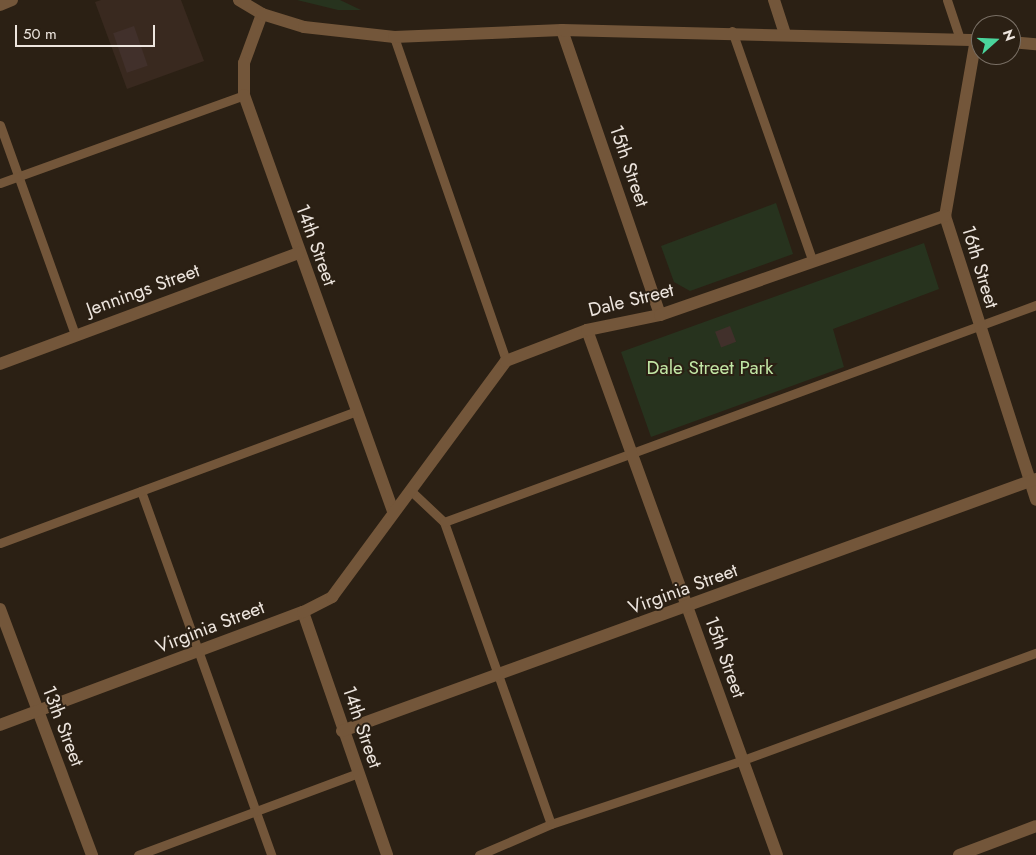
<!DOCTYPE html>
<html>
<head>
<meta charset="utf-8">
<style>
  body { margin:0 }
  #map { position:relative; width:1036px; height:855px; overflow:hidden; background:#2b2014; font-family:Jost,sans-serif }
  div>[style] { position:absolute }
  .commercial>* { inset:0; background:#39291f }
  .green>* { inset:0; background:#27331e }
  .building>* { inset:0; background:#41302b; transform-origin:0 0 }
  .service>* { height:9px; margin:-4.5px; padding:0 4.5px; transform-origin:4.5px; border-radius:4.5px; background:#73563a }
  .minor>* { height:12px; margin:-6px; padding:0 6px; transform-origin:6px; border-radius:6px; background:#73563a }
  .tertiary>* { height:12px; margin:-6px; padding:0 6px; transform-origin:6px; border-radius:6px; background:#73563a }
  span { translate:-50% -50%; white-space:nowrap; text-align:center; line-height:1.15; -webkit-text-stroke:4px #2b2014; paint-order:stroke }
  .street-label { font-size:19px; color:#ede5de }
  .park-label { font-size:19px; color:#c2e6a5 }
  .north { position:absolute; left:971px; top:15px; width:50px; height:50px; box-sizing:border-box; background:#2b2014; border:1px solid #796f65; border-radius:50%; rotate:70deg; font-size:14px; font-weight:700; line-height:20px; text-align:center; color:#ede5de }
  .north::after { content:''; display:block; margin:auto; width:18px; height:22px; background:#4ad49c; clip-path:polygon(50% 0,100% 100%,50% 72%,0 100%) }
  .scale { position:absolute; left:15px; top:25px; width:140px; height:22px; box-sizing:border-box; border:2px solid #ede5de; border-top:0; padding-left:6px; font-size:15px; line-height:18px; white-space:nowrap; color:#ede5de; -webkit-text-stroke:4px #2b2014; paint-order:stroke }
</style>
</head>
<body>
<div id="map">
  <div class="commercial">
    <i style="clip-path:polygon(101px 0,181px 0,204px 61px,127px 89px,95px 2px)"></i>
  </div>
  <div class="green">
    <i style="clip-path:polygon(297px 0,340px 0,361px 10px,338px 10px)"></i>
    <i style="clip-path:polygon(776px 203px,793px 254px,690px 291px,674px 282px,661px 246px)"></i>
    <i style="clip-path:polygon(924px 243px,939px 289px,833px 329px,844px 367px,651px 437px,621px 352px)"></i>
  </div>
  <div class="building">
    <i style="left:134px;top:26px;width:42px;height:22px;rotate:71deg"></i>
    <i style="left:730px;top:326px;width:17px;height:16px;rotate:69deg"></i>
  </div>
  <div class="service">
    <i style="left:947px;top:0;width:41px;rotate:71.6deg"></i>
    <i style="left:732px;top:31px;width:243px;rotate:70.7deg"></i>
    <i style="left:394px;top:37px;width:343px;rotate:70.9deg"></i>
    <i style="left:0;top:125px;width:222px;rotate:70.3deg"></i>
    <i style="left:0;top:183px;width:259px;rotate:-19.8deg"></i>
    <i style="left:410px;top:490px;width:47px;rotate:43.3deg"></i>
    <i style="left:444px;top:522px;width:320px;rotate:70.5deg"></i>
    <i style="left:141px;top:491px;width:387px;rotate:70.3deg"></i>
    <i style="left:444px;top:522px;width:631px;rotate:-20.13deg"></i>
    <i style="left:0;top:543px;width:381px;rotate:-20.3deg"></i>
    <i style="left:138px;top:855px;width:235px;rotate:-20.4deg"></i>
    <i style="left:479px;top:855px;width:78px;rotate:-23.3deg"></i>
    <i style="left:551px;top:824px;width:202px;rotate:-18.4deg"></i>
    <i style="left:743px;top:760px;width:312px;rotate:-20.1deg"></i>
  </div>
  <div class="minor">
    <i style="left:774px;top:0;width:35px;rotate:72deg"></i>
    <i style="left:0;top:5px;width:13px;rotate:-23deg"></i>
    <i style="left:262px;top:14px;width:52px;rotate:110.2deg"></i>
    <i style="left:244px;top:63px;width:32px;rotate:90deg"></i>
    <i style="left:244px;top:95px;width:442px;rotate:70.3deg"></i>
    <i style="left:562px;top:30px;width:301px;rotate:71deg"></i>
    <i style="left:976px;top:39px;width:180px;rotate:99.9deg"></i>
    <i style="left:945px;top:216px;width:298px;rotate:72.2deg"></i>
    <i style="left:587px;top:330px;width:558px;rotate:70.1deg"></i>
    <i style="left:0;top:364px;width:319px;rotate:-20.4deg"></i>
    <i style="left:0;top:609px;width:263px;rotate:69.5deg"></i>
    <i style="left:303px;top:612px;width:257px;rotate:70.9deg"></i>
    <i style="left:0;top:725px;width:323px;rotate:-20.5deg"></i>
    <i style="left:303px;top:612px;width:33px;rotate:-27deg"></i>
    <i style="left:332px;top:597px;width:293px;rotate:-53.6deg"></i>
    <i style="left:506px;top:361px;width:87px;rotate:-20.9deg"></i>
    <i style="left:587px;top:330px;width:75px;rotate:-11.6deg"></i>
    <i style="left:660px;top:315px;width:302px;rotate:-19.2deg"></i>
    <i style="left:342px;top:731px;width:738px;rotate:-19.96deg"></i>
  </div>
  <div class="tertiary">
    <i style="left:239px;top:0;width:27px;rotate:31deg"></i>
    <i style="left:262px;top:14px;width:44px;rotate:17.2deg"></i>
    <i style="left:304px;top:27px;width:91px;rotate:6.3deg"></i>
    <i style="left:394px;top:37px;width:168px;rotate:-2.4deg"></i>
    <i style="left:562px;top:30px;width:419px;rotate:1.4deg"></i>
    <i style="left:1011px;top:42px;width:25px;rotate:5deg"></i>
    <i style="left:959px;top:855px;width:82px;rotate:-20.6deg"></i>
  </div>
  <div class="street-label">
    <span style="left:629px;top:166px;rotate:71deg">15th Street</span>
    <span style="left:316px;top:245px;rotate:70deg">14th Street</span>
    <span style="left:980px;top:267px;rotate:73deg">16th Street</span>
    <span style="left:143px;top:290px;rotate:-20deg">Jennings Street</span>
    <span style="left:631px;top:300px;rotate:-14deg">Dale Street</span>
    <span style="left:683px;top:589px;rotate:-20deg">Virginia Street</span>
    <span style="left:210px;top:627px;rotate:-21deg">Virginia Street</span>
    <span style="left:725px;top:657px;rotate:70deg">15th Street</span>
    <span style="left:63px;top:726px;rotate:69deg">13th Street</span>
    <span style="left:362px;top:727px;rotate:71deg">14th Street</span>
  </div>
  <div class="park-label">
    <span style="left:710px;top:368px">Dale Street Park</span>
  </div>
  <div class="north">N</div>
  <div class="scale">50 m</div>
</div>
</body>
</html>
